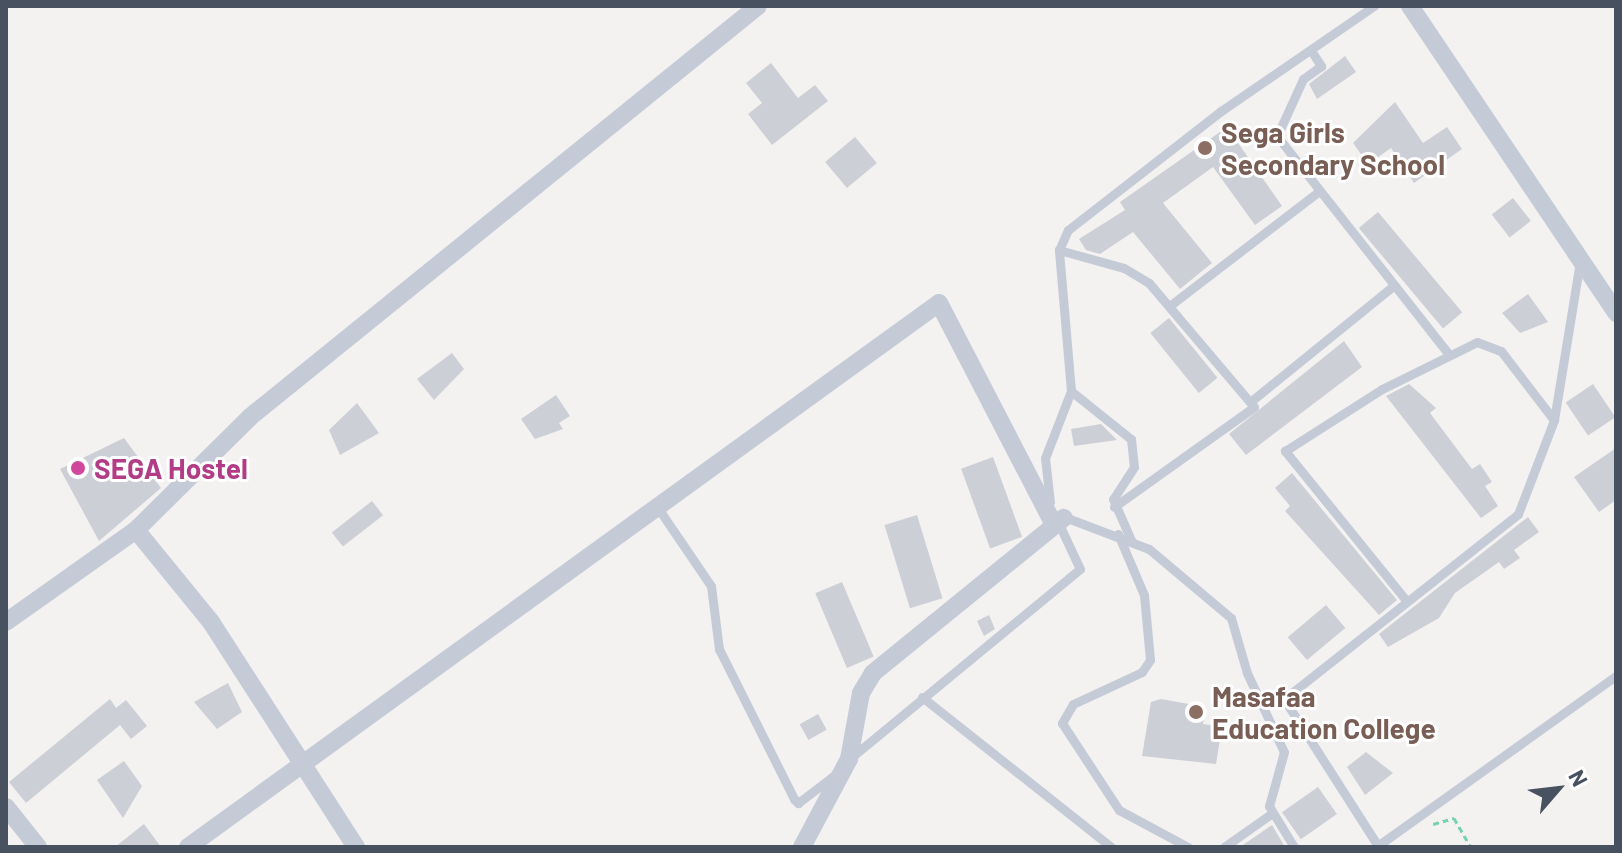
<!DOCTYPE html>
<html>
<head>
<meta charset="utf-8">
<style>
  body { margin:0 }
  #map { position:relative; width:1622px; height:853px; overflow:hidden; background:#f4f1f1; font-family:Barlow,sans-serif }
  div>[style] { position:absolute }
  .building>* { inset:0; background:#cdcfd7; transform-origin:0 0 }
  .path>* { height:3px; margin-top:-1.5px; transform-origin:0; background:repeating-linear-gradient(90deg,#74d3b0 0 6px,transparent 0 10px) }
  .lane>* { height:9px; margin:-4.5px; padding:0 4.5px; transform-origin:4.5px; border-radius:4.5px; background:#c4cbd6 }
  .street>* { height:18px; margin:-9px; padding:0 9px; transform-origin:9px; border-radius:9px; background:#c4cbd6 }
  .dots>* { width:22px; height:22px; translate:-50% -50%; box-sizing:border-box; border:4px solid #fff; border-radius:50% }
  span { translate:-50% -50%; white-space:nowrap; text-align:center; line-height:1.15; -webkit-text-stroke:6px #fff; paint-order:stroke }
  .education-label { font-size:28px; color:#785e54; font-weight:700 }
  .left { translate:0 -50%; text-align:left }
  .hotel-label { font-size:28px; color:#b23c85; font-weight:700 }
  .frame { position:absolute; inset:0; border:8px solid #485160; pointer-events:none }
  .north { position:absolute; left:1518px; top:749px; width:80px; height:80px; -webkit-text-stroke:6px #fff; paint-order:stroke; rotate:62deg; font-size:22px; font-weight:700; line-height:32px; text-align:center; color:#485160 }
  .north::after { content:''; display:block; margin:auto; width:28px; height:36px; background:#485160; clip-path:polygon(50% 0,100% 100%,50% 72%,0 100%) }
</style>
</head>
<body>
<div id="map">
  <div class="building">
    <i style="clip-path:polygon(1345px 56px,1356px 72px,1317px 99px,1309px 84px)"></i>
    <i style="clip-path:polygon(771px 63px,798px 98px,815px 85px,828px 101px,772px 145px,748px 114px,762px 103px,746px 83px)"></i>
    <i style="clip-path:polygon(1395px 102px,1423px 143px,1447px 127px,1462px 149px,1414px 183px,1391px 148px,1368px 164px,1353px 143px)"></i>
    <i style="clip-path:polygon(1227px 127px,1282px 206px,1255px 225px,1213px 167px,1163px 203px,1212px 263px,1180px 289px,1133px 232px,1100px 254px,1086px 250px,1079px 239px,1125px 210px,1120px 202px)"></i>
    <i style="left:855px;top:137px;width:34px;height:39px;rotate:50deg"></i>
    <i style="left:1513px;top:198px;width:29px;height:27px;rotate:52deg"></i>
    <i style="left:1378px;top:212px;width:131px;height:25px;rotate:50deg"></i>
    <i style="clip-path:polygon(1528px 294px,1548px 322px,1520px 333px,1502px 313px)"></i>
    <i style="left:1169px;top:318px;width:77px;height:24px;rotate:51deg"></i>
    <i style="clip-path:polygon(1344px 341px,1362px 367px,1246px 455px,1229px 434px)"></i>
    <i style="clip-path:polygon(452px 353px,464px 369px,434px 400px,417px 379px)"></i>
    <i style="clip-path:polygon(1409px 384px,1436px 408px,1430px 413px,1472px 469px,1480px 464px,1492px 482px,1485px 486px,1498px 506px,1481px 518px,1386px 396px)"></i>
    <i style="left:1593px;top:384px;width:40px;height:33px;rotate:56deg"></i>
    <i style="clip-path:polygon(556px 395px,570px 416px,559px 423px,563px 429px,535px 439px,521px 419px)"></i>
    <i style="clip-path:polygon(357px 403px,379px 433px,340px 455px,329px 430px)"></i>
    <i style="clip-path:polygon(1101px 424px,1117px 440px,1074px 446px,1071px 429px)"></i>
    <i style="clip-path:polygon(124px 438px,161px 488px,99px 541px,60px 469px)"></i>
    <i style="clip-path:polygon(1616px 448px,1616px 500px,1599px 512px,1574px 477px)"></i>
    <i style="left:993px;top:457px;width:85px;height:34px;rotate:70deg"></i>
    <i style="clip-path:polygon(1292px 473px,1397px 600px,1379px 615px,1285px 511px,1290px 506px,1275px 488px)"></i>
    <i style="left:372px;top:501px;width:18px;height:51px;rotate:52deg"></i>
    <i style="left:917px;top:515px;width:87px;height:34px;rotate:73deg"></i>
    <i style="clip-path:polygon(1528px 517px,1539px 532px,1514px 550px,1520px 558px,1504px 569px,1499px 562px,1455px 593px,1439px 618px,1388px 647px,1379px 634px)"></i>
    <i style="left:842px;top:582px;width:81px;height:29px;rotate:67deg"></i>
    <i style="left:1326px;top:605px;width:30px;height:50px;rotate:50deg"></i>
    <i style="clip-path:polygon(989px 615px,995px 629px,984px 636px,977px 621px)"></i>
    <i style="clip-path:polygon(228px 683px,242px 712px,217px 729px,194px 702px)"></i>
    <i style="clip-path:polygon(110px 699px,116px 708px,126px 700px,147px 726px,131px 739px,120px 725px,26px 803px,9px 782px)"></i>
    <i style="clip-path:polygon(1161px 699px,1206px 707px,1203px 724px,1222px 727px,1216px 764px,1142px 756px,1151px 702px)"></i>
    <i style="left:818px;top:714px;width:18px;height:21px;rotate:61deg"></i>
    <i style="clip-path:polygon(1366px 752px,1393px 773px,1365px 795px,1347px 767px)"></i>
    <i style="clip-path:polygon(124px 761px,142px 786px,123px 818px,97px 780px)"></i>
    <i style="left:1318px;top:787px;width:33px;height:44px;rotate:55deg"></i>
    <i style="clip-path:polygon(144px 824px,161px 847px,115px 847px)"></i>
    <i style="clip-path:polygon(1272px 825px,1285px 847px,1240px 847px)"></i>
  </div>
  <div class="path">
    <i style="left:1433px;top:824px;width:22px;rotate:-16deg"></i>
    <i style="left:1454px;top:818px;width:34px;rotate:60deg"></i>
  </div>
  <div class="lane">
    <i style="left:1312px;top:52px;width:17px;rotate:57deg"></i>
    <i style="left:1321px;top:66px;width:22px;rotate:144deg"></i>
    <i style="left:1303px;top:79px;width:63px;rotate:114.5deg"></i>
    <i style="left:1277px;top:136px;width:276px;rotate:51.8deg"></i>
    <i style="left:1059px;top:250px;width:67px;rotate:15.5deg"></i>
    <i style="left:1124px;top:268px;width:29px;rotate:31deg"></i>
    <i style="left:1149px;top:283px;width:162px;rotate:49.7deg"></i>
    <i style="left:1254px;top:407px;width:172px;rotate:144.5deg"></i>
    <i style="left:1172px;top:304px;width:184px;rotate:-37.5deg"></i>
    <i style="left:1071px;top:391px;width:77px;rotate:38.7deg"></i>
    <i style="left:1131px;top:439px;width:28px;rotate:84deg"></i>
    <i style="left:1134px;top:467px;width:38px;rotate:123deg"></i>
    <i style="left:1113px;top:499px;width:45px;rotate:66.3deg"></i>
    <i style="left:1250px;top:402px;width:183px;rotate:-39deg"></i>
    <i style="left:1050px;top:502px;width:44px;rotate:-96.5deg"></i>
    <i style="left:1045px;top:458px;width:72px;rotate:-68.8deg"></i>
    <i style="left:1071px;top:391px;width:142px;rotate:-94.9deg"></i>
    <i style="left:1059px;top:250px;width:22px;rotate:-66deg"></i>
    <i style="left:1068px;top:230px;width:194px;rotate:-37.9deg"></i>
    <i style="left:1221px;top:111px;width:186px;rotate:-34.5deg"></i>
    <i style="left:658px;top:508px;width:94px;rotate:55.8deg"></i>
    <i style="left:711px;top:586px;width:64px;rotate:82.8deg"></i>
    <i style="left:719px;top:649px;width:168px;rotate:63.4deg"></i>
    <i style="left:794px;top:799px;width:6px;rotate:45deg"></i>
    <i style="left:798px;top:803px;width:48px;rotate:-37.3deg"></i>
    <i style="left:1062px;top:516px;width:93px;rotate:20.8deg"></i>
    <i style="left:1149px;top:549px;width:107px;rotate:40.1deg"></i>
    <i style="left:1231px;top:618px;width:57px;rotate:73.8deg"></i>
    <i style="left:1247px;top:673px;width:87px;rotate:64.9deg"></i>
    <i style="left:1284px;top:752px;width:56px;rotate:105.5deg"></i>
    <i style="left:1269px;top:806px;width:48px;rotate:58.6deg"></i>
    <i style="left:1118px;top:534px;width:66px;rotate:66.9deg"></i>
    <i style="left:1144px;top:595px;width:65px;rotate:84.7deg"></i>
    <i style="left:1150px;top:660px;width:14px;rotate:124deg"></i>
    <i style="left:1142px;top:672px;width:76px;rotate:155.1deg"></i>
    <i style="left:1073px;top:704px;width:22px;rotate:120deg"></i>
    <i style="left:1062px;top:723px;width:104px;rotate:56.8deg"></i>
    <i style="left:1119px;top:810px;width:78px;rotate:28.2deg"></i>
    <i style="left:1405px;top:599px;width:191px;rotate:-129deg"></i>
    <i style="left:1285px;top:451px;width:115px;rotate:-32.6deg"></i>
    <i style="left:1382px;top:389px;width:106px;rotate:-26.3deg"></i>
    <i style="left:1477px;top:342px;width:26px;rotate:21deg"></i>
    <i style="left:1501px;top:351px;width:87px;rotate:52.5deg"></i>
    <i style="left:922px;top:697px;width:241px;rotate:38.4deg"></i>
    <i style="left:853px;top:756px;width:294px;rotate:-39.5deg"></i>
    <i style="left:1080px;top:569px;width:52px;rotate:-115.1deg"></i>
    <i style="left:1378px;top:846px;width:174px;rotate:-122.6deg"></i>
    <i style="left:1284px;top:699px;width:298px;rotate:-38.3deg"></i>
    <i style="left:1518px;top:514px;width:101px;rotate:-69deg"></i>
    <i style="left:1554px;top:420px;width:161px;rotate:-80.7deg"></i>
    <i style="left:1224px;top:847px;width:57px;rotate:-35.1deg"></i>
    <i style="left:1376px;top:847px;width:295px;rotate:-35.5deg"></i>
  </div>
  <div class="street">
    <i style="left:1410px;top:6px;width:370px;rotate:56.1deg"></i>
    <i style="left:136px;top:530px;width:119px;rotate:50.8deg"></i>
    <i style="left:211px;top:622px;width:268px;rotate:57.2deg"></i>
    <i style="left:6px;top:622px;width:159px;rotate:-35.3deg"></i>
    <i style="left:136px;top:530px;width:161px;rotate:-44.7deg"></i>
    <i style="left:250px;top:417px;width:653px;rotate:-38.97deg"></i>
    <i style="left:6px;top:807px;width:51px;rotate:51.3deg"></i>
    <i style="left:188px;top:847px;width:927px;rotate:-35.92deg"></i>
    <i style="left:939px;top:303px;width:250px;rotate:62.6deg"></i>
    <i style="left:802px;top:847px;width:100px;rotate:-61.9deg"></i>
    <i style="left:849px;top:759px;width:67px;rotate:-79.7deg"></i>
    <i style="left:861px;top:693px;width:23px;rotate:-59deg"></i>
    <i style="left:873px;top:673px;width:246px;rotate:-39.1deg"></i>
  </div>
  <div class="dots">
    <i style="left:1205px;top:148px;background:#8d6e63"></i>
    <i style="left:78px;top:468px;background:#d1479c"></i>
    <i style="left:1196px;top:712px;background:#8d6e63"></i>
  </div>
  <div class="education-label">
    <span class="left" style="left:1221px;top:148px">Sega Girls<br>Secondary School</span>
    <span class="left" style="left:1212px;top:712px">Masafaa<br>Education College</span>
  </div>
  <div class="hotel-label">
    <span class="left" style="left:94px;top:468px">SEGA Hostel</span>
  </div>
  <div class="frame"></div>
  <div class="north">N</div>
</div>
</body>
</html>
